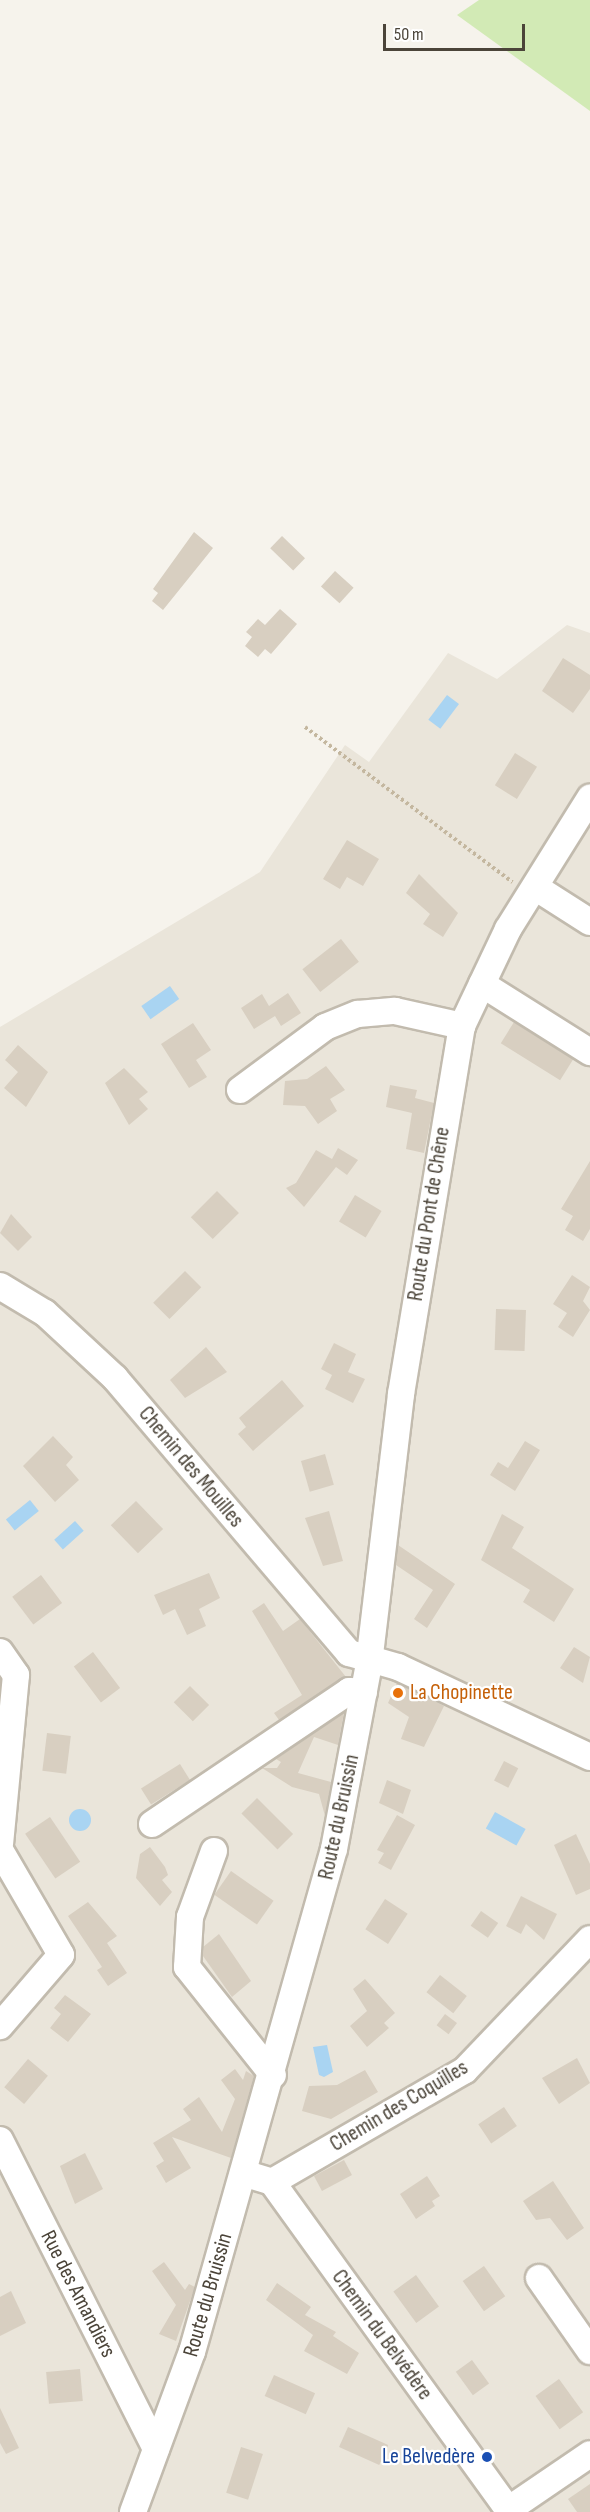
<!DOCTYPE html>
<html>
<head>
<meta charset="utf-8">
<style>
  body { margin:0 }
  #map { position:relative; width:590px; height:2512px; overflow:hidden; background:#f6f3ec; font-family:"Sofia Sans Condensed",sans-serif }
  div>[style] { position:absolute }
  .residential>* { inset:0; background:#eae5da }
  .green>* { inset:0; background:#d2eab5 }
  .water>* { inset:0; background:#a9d4f2; transform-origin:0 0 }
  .round { border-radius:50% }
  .building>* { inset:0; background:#d8cfc1; transform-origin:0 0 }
  .path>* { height:4px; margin-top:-2px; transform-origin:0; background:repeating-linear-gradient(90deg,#c4b79f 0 3px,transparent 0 6px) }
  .roads { filter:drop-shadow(2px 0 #c2bbae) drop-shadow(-2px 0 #c2bbae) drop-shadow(0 2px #c2bbae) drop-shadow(0 -2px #c2bbae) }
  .minor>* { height:26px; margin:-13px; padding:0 13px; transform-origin:13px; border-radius:13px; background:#fff }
  .dots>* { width:16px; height:16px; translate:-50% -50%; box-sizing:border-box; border:3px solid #fff; border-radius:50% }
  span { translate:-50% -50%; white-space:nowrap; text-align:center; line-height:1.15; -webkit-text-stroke:4.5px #fff; paint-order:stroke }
  .street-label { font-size:22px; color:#4b4439 }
  .food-label { font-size:22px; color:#c56008 }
  .left { translate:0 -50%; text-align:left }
  .transit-label { font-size:22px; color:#164399 }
  .right { translate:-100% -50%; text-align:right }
  .scale { position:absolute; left:383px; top:24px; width:142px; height:27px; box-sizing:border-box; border:3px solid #4b4439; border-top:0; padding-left:8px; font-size:18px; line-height:21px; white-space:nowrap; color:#4b4439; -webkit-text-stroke:4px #fff; paint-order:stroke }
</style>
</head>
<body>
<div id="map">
  <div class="residential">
    <i style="clip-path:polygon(567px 625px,590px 633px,590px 2512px,0 2512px,0 1027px,260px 872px,345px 745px,369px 762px,448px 653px,497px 679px)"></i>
  </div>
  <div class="green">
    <i style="clip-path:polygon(479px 0,590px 0,590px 111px,457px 15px)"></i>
  </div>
  <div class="water">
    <i style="left:447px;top:695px;width:15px;height:31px;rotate:37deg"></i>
    <i style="left:170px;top:986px;width:16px;height:35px;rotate:55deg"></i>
    <i style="left:30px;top:1500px;width:14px;height:31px;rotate:51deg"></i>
    <i style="left:75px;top:1521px;width:13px;height:28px;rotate:48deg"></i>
    <i class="round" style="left:69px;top:1809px;width:22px;height:22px"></i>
    <i style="left:495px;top:1812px;width:35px;height:19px;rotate:29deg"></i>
    <i style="clip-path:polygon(327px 2045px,333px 2072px,324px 2077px,319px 2075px,313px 2047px)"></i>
  </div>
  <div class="building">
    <i style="clip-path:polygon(194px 532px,213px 548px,163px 610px,152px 601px,158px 593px,153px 589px)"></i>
    <i style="left:282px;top:536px;width:32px;height:17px;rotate:44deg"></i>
    <i style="left:335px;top:571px;width:25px;height:21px;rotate:42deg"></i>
    <i style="clip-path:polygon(280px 609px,297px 624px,271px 654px,265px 649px,258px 657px,245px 646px,252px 637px,246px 632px,258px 619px,265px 625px)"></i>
    <i style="clip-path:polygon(563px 658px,590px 675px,590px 689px,573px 713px,542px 691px)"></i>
    <i style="left:515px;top:753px;width:26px;height:38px;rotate:32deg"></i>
    <i style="clip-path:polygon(347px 840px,379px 859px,363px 886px,347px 877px,340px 889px,323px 879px)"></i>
    <i style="clip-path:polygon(419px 874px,458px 913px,443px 937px,423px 924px,430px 914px,406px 893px)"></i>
    <i style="left:341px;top:939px;width:29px;height:49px;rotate:52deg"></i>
    <i style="clip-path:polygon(288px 993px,301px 1013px,281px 1026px,275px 1016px,254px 1029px,241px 1008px,262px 994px,269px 1006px)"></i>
    <i style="left:514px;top:1022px;width:70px;height:25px;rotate:32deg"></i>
    <i style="clip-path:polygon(193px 1023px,211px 1050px,196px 1060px,207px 1077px,189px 1088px,161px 1044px)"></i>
    <i style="clip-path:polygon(18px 1045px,48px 1072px,26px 1107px,4px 1088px,18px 1072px,5px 1060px)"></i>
    <i style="clip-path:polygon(326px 1066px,345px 1090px,330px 1099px,337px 1111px,318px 1124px,305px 1106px,283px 1105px,285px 1081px,307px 1079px)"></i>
    <i style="clip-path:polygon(124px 1068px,148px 1092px,139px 1099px,148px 1109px,129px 1125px,105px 1083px)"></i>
    <i style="clip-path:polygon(390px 1085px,417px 1090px,415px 1098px,434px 1103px,424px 1153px,406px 1149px,412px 1113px,386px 1107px)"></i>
    <i style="clip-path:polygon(338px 1148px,358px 1160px,347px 1175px,336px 1167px,304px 1207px,286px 1188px,296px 1183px,316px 1150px,332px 1159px)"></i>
    <i style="clip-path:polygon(590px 1161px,590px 1229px,583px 1241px,565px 1230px,573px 1216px,561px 1209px)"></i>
    <i style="left:217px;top:1191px;width:31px;height:37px;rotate:45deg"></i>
    <i style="left:355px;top:1195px;width:31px;height:31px;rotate:31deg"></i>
    <i style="clip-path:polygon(11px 1214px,32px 1237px,18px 1251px,0 1233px)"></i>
    <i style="left:185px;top:1271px;width:23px;height:45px;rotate:45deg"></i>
    <i style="clip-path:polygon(572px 1275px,590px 1287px,583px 1301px,590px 1310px,573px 1337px,558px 1327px,567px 1313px,553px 1304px)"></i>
    <i style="left:496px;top:1309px;width:30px;height:41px;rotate:2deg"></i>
    <i style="clip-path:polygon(334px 1343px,356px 1354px,348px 1372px,365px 1379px,353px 1403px,325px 1389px,332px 1375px,321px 1369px)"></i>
    <i style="clip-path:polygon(206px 1347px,227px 1372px,185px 1398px,170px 1380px)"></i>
    <i style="clip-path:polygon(282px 1380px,304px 1406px,253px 1451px,238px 1434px,246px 1427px,239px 1418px)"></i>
    <i style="clip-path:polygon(53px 1436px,73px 1457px,66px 1465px,79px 1480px,55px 1502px,23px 1466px)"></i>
    <i style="clip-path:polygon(525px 1441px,540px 1450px,515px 1491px,490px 1475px,498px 1462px,508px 1468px)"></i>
    <i style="left:325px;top:1454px;width:32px;height:25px;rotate:74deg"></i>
    <i style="left:136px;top:1501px;width:39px;height:35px;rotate:46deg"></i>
    <i style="clip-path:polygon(329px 1511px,343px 1561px,323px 1566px,305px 1518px)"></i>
    <i style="clip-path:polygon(502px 1514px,524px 1527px,512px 1548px,574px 1589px,554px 1622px,523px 1602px,530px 1590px,481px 1560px)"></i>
    <i style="clip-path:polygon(398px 1545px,455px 1584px,427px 1628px,414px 1619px,433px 1590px,396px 1565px)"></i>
    <i style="clip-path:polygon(209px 1573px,220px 1598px,199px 1609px,206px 1626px,187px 1635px,175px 1609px,163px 1615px,154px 1595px)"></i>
    <i style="left:41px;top:1575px;width:35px;height:36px;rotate:53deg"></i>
    <i style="clip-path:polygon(264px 1603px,283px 1631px,300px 1619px,346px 1677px,279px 1720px,274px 1713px,302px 1695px,252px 1611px)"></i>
    <i style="clip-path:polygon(574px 1647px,590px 1657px,583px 1683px,560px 1668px)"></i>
    <i style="left:93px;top:1652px;width:45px;height:24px;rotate:53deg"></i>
    <i style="clip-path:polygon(397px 1683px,444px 1706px,424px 1747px,401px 1739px,409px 1717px,388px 1703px)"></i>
    <i style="left:190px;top:1686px;width:27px;height:23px;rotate:45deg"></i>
    <i style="clip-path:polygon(344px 1712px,338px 1745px,314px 1737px,298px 1773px,331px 1782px,325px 1816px,319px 1794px,292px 1787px,262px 1768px,277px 1768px,281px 1762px,276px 1759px)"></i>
    <i style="left:47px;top:1733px;width:24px;height:38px;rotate:7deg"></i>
    <i style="left:504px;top:1761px;width:16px;height:22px;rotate:27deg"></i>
    <i style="left:180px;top:1764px;width:19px;height:46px;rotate:58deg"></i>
    <i style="clip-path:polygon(387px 1780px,411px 1790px,403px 1814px,379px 1803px)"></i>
    <i style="left:257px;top:1798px;width:51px;height:22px;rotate:45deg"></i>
    <i style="clip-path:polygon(397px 1815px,415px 1825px,391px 1870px,378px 1863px,384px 1853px,377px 1850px)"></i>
    <i style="left:50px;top:1817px;width:54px;height:30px;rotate:56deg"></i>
    <i style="clip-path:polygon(576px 1834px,590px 1864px,590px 1889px,576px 1895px,554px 1845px)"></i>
    <i style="clip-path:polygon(150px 1847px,165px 1867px,168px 1875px,162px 1880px,172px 1892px,160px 1906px,136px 1878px,140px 1854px)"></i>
    <i style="left:231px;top:1871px;width:52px;height:29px;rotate:35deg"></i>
    <i style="clip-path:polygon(521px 1896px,557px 1914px,544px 1940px,526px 1924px,521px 1934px,506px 1926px)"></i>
    <i style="left:385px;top:1899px;width:27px;height:36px;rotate:33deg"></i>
    <i style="clip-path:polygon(88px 1902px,117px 1936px,107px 1943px,127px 1973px,108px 1986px,97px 1970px,102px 1967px,68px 1916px)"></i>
    <i style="left:481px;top:1911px;width:21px;height:18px;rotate:35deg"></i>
    <i style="clip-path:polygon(219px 1934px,251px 1981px,232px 1997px,203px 1956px,203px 1947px)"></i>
    <i style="left:440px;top:1975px;width:34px;height:22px;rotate:38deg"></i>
    <i style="clip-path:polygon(365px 1979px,395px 2013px,384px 2023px,389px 2028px,367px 2047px,350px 2026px,367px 2011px,353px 1989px)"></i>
    <i style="clip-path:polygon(65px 1995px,91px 2014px,68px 2042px,50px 2028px,61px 2014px,54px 2008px)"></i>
    <i style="left:445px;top:2014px;width:15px;height:14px;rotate:37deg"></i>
    <i style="clip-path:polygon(577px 2058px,590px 2083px,559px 2104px,542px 2078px)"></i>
    <i style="left:28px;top:2059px;width:26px;height:37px;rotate:40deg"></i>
    <i style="clip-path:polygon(235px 2069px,243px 2080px,246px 2071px,254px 2076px,231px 2158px,172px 2137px,191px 2168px,166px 2183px,156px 2166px,164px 2161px,153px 2143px,191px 2120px,183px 2109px,199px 2097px,222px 2132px,235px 2099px,221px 2080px)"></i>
    <i style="clip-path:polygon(365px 2070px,378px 2092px,331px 2119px,302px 2111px,309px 2086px,337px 2085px)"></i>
    <i style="left:504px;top:2107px;width:23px;height:31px;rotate:56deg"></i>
    <i style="clip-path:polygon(85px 2153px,103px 2189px,75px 2204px,60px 2166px)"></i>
    <i style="left:344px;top:2160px;width:17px;height:34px;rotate:62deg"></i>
    <i style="clip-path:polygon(427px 2176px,440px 2196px,432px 2201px,435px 2206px,416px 2219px,400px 2194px)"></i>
    <i style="clip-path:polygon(553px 2181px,584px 2228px,567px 2240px,550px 2218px,536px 2220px,523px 2201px)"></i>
    <i style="clip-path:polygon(164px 2262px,185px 2290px,189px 2284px,195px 2287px,176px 2341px,159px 2334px,176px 2305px,152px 2271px)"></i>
    <i style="left:484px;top:2266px;width:37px;height:26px;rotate:55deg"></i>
    <i style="left:416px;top:2275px;width:39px;height:28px;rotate:54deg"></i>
    <i style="clip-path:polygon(277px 2283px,311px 2307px,305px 2315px,336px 2332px,333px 2336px,359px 2353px,347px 2374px,304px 2351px,313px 2335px,266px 2300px)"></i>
    <i style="clip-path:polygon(11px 2291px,26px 2323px,0 2336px,0 2297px)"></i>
    <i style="left:472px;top:2360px;width:29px;height:20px;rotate:54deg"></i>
    <i style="left:80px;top:2369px;width:32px;height:34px;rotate:85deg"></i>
    <i style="left:274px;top:2375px;width:45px;height:23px;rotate:24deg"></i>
    <i style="left:559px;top:2379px;width:41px;height:29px;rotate:54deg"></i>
    <i style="clip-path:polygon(0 2408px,19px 2448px,6px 2454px,0 2443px)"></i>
    <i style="left:348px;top:2427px;width:44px;height:22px;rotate:24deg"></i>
    <i style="left:241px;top:2447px;width:23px;height:48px;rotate:18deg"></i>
    <i style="clip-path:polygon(590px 2484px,590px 2512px,577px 2512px,568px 2499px)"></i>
  </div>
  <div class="path">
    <i style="left:305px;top:727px;width:259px;rotate:36.8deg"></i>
  </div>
  <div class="roads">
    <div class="minor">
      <i style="left:535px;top:887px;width:65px;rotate:32.5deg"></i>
      <i style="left:482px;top:984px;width:128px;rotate:32.2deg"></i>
      <i style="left:240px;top:1090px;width:106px;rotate:-36.5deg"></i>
      <i style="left:325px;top:1027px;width:35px;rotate:-22deg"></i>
      <i style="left:358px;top:1014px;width:37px;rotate:-5deg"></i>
      <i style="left:395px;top:1011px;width:69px;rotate:12.6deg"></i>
      <i style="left:0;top:1286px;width:52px;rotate:31deg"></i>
      <i style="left:45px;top:1313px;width:96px;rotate:42.9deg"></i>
      <i style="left:115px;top:1378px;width:361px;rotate:49.6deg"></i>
      <i style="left:349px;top:1653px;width:51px;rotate:15.9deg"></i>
      <i style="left:398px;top:1667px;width:212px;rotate:25.1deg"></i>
      <i style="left:0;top:1652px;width:28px;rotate:55deg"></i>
      <i style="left:16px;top:1675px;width:169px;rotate:95.4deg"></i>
      <i style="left:152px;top:1824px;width:238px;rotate:-34deg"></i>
      <i style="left:349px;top:1691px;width:15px;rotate:4deg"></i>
      <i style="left:0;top:1850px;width:121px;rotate:59.8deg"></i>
      <i style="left:61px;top:1955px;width:94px;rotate:130.7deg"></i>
      <i style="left:214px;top:1851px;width:70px;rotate:110deg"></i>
      <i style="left:190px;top:1917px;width:50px;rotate:93.4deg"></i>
      <i style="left:187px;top:1967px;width:138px;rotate:51.5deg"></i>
      <i style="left:0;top:2140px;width:346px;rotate:63.2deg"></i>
      <i style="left:243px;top:2173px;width:30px;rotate:17deg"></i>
      <i style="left:272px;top:2182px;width:407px;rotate:54.2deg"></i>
      <i style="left:272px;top:2182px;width:223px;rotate:-30.1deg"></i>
      <i style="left:465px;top:2070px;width:181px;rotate:-46.3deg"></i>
      <i style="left:539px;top:2278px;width:89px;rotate:55.1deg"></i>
      <i style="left:508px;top:2510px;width:99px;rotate:-34.3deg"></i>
      <i style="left:133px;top:2512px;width:171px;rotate:-69.8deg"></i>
      <i style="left:192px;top:2352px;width:523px;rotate:-74.24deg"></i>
      <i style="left:334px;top:1849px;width:189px;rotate:-79.3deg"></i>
      <i style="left:369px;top:1663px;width:271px;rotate:-83.2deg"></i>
      <i style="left:401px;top:1394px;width:373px;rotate:-80.6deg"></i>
      <i style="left:462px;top:1026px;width:107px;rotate:-64.6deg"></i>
      <i style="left:508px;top:929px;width:155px;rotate:-58deg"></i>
    </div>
  </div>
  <div class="dots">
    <i style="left:398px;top:1693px;background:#e8710a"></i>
    <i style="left:487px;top:2457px;background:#1a4fb4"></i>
  </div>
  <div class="street-label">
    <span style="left:429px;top:1214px;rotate:-81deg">Route du Pont de Chêne</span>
    <span style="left:191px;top:1467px;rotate:50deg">Chemin des Mouilles</span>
    <span style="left:339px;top:1817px;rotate:-78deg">Route du Bruissin</span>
    <span style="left:399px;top:2106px;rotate:-31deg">Chemin des Coquilles</span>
    <span style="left:78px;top:2294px;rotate:63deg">Rue des Amandiers</span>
    <span style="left:208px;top:2295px;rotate:-74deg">Route du Bruissin</span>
    <span style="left:382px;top:2335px;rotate:54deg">Chemin du Belvédère</span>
  </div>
  <div class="food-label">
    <span class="left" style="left:410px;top:1693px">La Chopinette</span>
  </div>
  <div class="transit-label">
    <span class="right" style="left:475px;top:2457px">Le Belvedère</span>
  </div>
  <div class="scale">50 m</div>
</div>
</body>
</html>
